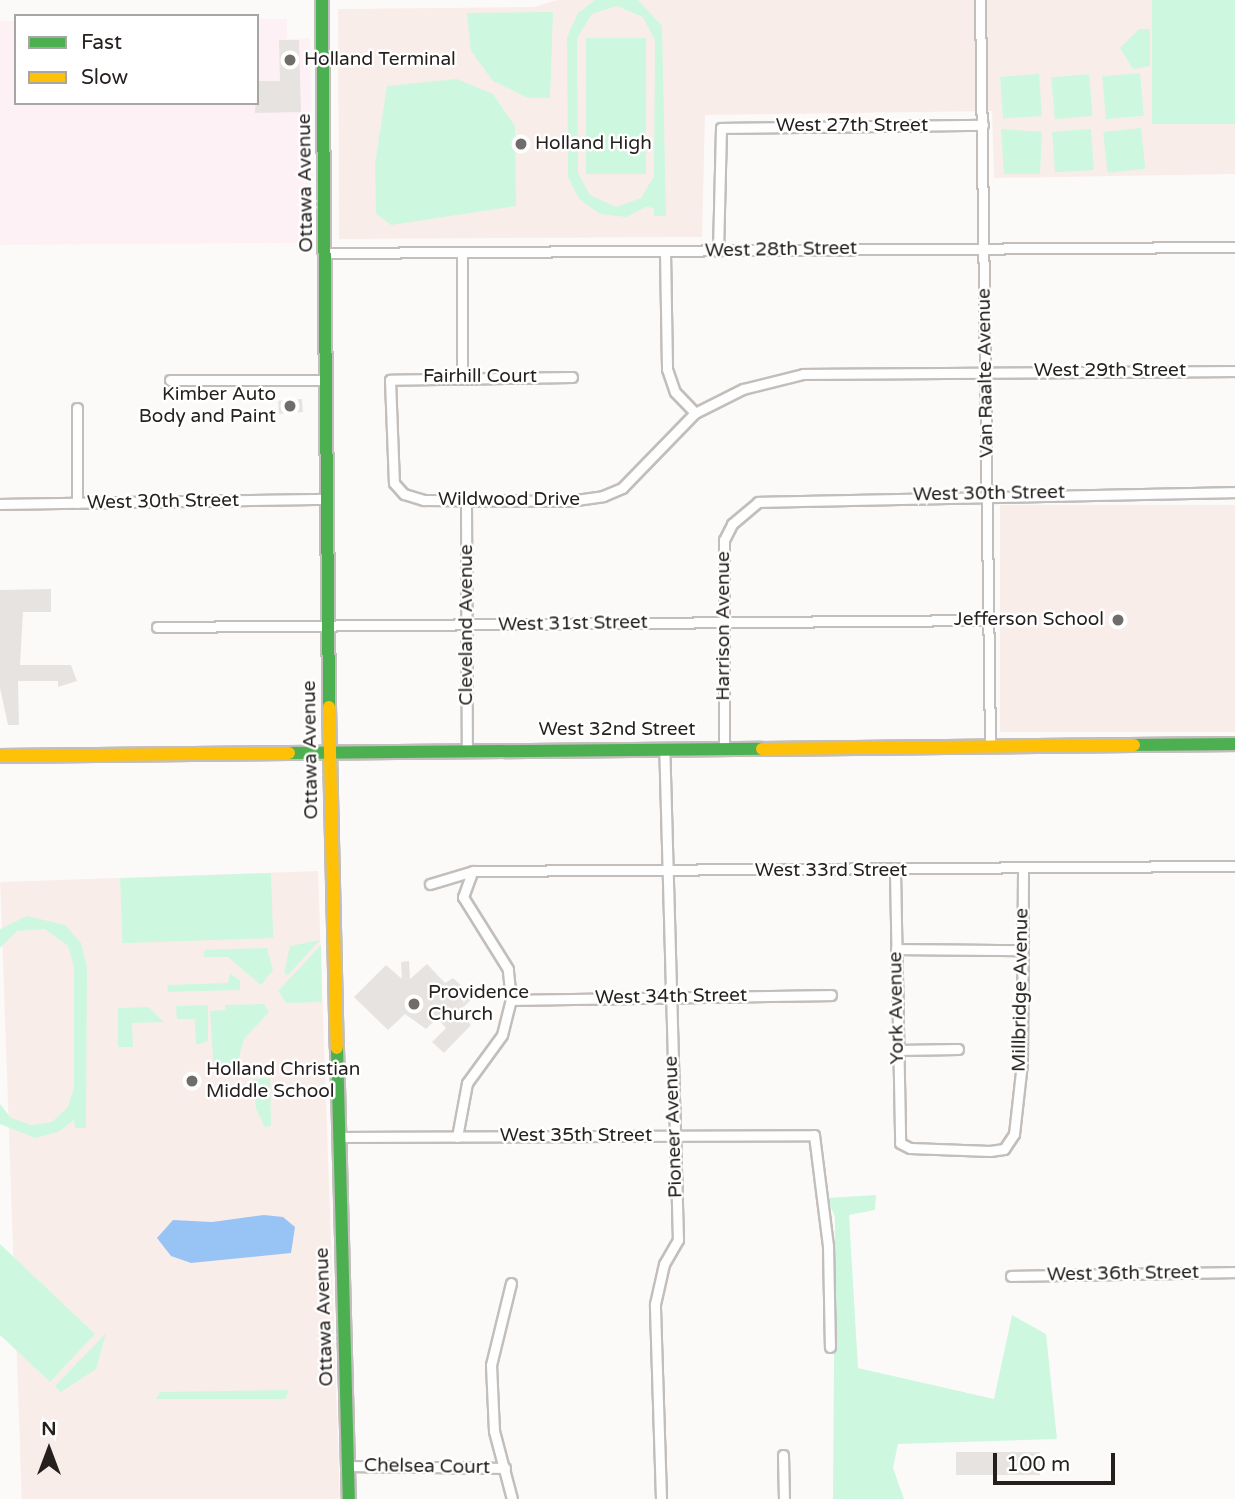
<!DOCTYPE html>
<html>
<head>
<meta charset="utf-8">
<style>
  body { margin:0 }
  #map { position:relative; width:1235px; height:1499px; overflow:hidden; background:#fcfaf9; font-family:"Varela Round",sans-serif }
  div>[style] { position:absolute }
  .industrial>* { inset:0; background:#fdf1f6 }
  .built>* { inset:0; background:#f9ede9; transform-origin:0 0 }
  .green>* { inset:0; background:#cdf8df; transform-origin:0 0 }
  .water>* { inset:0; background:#98c3f5 }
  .building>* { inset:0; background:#e6e3e1; transform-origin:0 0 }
  .roads { filter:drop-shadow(2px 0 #c2bebc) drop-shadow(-2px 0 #c2bebc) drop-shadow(0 2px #c2bebc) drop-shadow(0 -2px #c2bebc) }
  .street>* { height:9px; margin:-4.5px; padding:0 4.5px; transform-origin:4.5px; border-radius:4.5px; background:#fffefe }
  .fast>* { height:12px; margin:-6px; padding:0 6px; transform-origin:6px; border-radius:6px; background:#4caf50 }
  .slow>* { height:12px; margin:-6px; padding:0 6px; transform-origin:6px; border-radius:6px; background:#ffc107 }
  .dots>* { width:19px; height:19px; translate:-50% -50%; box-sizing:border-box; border:4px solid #fff; border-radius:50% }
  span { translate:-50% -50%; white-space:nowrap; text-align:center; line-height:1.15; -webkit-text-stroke:5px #fff; paint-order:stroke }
  .poi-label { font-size:19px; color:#251f1d }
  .left { translate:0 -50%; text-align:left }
  .right { translate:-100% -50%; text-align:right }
  .street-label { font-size:19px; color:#251f1d }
  .legend { position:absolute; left:14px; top:14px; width:245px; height:91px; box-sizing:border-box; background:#fff; border:2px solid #a8a5a5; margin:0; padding:9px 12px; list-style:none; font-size:21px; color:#251f1d }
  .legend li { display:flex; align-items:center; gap:14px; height:35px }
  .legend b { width:35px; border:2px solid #a8a5a5 }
  .north { position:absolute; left:14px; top:1415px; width:70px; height:70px; -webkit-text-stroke:5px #fff; paint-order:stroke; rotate:0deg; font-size:19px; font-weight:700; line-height:28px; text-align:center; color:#251f1d }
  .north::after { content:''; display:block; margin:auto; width:24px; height:32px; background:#251f1d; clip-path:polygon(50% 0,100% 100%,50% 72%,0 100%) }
  .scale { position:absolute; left:993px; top:1453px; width:122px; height:32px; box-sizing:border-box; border:4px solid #251f1d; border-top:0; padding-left:9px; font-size:21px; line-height:24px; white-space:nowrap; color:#251f1d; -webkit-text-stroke:5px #fff; paint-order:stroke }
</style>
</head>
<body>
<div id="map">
  <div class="industrial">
    <i style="clip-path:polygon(257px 19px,287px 19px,287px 39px,310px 38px,312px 243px,0 245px,0 21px,16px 21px,16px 103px,257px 103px)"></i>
  </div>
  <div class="built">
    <i style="clip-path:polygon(557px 0,1235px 0,1235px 174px,994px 178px,992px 111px,705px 115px,702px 237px,339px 239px,338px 9px,535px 7px)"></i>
    <i style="left:1235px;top:505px;width:227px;height:235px;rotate:90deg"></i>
    <i style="left:318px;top:871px;width:628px;height:318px;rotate:88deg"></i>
  </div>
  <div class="green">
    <i style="clip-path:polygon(evenodd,595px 0,638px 0,662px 26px,666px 216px,654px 216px,654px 208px,646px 207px,626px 217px,600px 214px,579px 199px,568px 177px,567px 37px,578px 13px,595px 0,617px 6px,643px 17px,655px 41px,654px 176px,641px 198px,616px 207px,590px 195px,578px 173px,577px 38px,592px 14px,617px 6px)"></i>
    <i style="left:1152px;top:0;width:83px;height:124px"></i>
    <i style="clip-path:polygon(553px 12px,550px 98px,528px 98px,493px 81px,471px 51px,467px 13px)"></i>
    <i style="clip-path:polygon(1139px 29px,1150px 29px,1150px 66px,1133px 69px,1120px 48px)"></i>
    <i style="left:646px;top:38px;width:136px;height:60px;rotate:90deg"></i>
    <i style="left:1140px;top:73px;width:43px;height:38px;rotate:85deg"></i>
    <i style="left:1039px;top:74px;width:42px;height:39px;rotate:86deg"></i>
    <i style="left:1089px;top:74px;width:42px;height:38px;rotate:85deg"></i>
    <i style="clip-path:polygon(457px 79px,493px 94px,515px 126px,516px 206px,391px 225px,376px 214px,375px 164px,387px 86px)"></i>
    <i style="left:1141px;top:128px;width:41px;height:38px;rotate:84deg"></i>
    <i style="clip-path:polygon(1001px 129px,1042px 132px,1040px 174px,1004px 174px)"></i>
    <i style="left:1091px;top:129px;width:41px;height:39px;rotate:86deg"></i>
    <i style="left:271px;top:873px;width:65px;height:151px;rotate:88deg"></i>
    <i style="clip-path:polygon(27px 916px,65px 925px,81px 943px,87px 967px,86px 1128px,75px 1128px,74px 1120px,58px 1132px,35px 1138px,0 1124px,0 1104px,11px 1118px,31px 1125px,52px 1122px,68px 1107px,74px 1087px,74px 967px,68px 946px,45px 929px,17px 931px,0 948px,0 929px)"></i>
    <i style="clip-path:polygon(320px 940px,288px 975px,284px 973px,290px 946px)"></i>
    <i style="clip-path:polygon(321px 945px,322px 1002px,286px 1003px,278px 991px)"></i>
    <i style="clip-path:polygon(267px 948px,273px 970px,261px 985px,228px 957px,203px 957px,205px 950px)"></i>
    <i style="clip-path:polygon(230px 973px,240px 981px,240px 990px,168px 992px,167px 985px,228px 983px)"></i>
    <i style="clip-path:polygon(264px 1004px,269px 1012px,244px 1039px,236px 1067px,214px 1071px,210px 1011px,225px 1010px,225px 1005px)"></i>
    <i style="clip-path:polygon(208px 1005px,208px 1041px,196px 1045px,195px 1019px,177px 1019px,176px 1006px)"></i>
    <i style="clip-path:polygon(149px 1007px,164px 1022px,132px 1023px,133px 1047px,118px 1047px,118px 1008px)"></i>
    <i style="clip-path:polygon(270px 1078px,271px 1126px,265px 1127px,256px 1109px,253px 1079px)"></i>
    <i style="clip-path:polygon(876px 1195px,875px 1210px,849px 1215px,858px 1368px,994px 1399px,1012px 1315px,1046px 1334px,1057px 1439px,898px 1444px,893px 1468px,904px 1499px,833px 1499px,835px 1217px,827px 1198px)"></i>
    <i style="clip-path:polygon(0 1244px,95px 1334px,50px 1382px,0 1335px)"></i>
    <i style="clip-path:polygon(106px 1333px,96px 1369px,61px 1392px,55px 1386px)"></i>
    <i style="clip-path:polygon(289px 1390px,285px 1399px,156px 1399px,160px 1392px)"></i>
  </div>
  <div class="water">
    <i style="clip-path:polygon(264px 1215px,283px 1217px,295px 1227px,291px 1253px,191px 1263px,171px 1256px,157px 1238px,173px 1220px,212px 1222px)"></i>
  </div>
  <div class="building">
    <i style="clip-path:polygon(279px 40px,299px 40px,301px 112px,255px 113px,257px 81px,280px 81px)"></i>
    <i style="left:302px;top:399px;width:13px;height:24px;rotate:86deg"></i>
    <i style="clip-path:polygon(51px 589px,51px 612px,23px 612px,20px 665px,71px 665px,77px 681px,58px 687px,58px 681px,18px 681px,19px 725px,8px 725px,0 688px,0 590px)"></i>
    <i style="clip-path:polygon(409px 961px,410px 979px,427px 964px,445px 983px,453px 978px,474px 997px,459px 1011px,471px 1025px,444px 1053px,432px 1042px,446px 1028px,437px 1018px,426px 1029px,405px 1014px,388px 1030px,354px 997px,386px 965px,402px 979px,401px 962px)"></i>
    <i style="left:1040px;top:1452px;width:23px;height:84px;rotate:90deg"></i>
  </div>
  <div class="roads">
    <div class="street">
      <i style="left:980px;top:0;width:745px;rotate:89.23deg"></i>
      <i style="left:718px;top:251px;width:123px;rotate:-88.6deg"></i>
      <i style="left:721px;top:128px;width:262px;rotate:-0.7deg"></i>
      <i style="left:665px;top:252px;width:117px;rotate:89deg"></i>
      <i style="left:667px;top:369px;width:24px;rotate:71deg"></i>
      <i style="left:675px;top:392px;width:29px;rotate:46deg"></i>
      <i style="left:326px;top:253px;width:909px;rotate:-0.38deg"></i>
      <i style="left:572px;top:377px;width:182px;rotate:179.1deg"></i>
      <i style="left:390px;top:380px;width:103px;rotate:87.8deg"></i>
      <i style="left:394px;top:483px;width:15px;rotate:48deg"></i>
      <i style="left:404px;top:494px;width:21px;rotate:17deg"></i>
      <i style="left:424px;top:500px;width:145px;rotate:0.4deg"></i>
      <i style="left:569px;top:501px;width:34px;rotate:-8deg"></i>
      <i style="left:603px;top:496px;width:21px;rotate:-23deg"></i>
      <i style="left:622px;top:488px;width:105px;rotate:-45.8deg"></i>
      <i style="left:695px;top:413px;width:54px;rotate:-26.6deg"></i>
      <i style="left:743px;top:389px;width:62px;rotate:-14deg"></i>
      <i style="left:803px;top:374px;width:432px;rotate:-0.4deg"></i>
      <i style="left:462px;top:378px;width:125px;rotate:-90deg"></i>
      <i style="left:170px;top:380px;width:156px"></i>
      <i style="left:466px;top:502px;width:247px;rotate:89.8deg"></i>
      <i style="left:77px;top:503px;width:95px;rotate:-90deg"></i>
      <i style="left:0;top:504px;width:326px;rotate:-0.9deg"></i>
      <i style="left:157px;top:627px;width:832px;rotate:-0.48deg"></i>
      <i style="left:724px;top:749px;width:209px;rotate:-90deg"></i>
      <i style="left:724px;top:540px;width:18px;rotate:-63deg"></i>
      <i style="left:732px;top:524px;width:34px;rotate:-40deg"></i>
      <i style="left:758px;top:502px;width:477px;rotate:-1.2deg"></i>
      <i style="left:895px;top:871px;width:272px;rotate:88.9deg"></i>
      <i style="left:900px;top:1143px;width:11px;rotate:27deg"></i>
      <i style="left:910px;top:1148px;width:80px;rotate:2.1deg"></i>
      <i style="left:990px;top:1151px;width:14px;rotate:-8deg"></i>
      <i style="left:1004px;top:1149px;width:18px;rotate:-56deg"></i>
      <i style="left:1014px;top:1134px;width:71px;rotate:-83.6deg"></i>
      <i style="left:1022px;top:1063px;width:193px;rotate:-89.7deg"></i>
      <i style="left:430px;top:884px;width:45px;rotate:-16.8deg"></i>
      <i style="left:473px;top:871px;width:762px;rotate:-0.38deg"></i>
      <i style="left:896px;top:949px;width:125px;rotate:0.5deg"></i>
      <i style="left:511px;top:1000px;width:320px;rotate:-0.9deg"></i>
      <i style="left:897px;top:1050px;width:61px;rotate:-0.9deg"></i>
      <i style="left:339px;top:1137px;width:475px;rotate:-0.2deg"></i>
      <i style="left:814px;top:1135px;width:112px;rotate:82.8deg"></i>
      <i style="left:828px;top:1246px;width:101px;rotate:88.9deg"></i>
      <i style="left:457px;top:1137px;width:55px;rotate:-79.5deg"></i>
      <i style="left:467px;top:1083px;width:59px;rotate:-53.9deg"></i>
      <i style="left:502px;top:1035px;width:36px;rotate:-76deg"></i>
      <i style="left:511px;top:1000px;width:31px;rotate:-96deg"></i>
      <i style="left:508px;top:969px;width:85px;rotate:-122deg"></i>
      <i style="left:463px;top:897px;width:27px;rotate:-70deg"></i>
      <i style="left:1011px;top:1276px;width:224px;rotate:-1deg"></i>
      <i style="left:511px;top:1283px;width:84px;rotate:103.7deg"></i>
      <i style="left:491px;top:1365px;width:66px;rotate:87.4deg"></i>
      <i style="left:494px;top:1431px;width:70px;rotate:75.2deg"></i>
      <i style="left:783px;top:1455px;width:44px;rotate:88.7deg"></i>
      <i style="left:349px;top:1466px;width:156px;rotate:0.7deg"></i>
      <i style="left:661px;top:1499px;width:195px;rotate:-91.8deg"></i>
      <i style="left:655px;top:1304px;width:41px;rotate:-77.3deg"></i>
      <i style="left:664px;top:1264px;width:28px;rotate:-60deg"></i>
      <i style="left:678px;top:1240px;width:490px;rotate:-91.6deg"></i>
    </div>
    <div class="fast">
      <i style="left:322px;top:0;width:707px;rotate:89.43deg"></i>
      <i style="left:1134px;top:745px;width:101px;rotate:-0.6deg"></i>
      <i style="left:289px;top:753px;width:473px;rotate:-0.5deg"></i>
      <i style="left:337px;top:1048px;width:451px;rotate:88.5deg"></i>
    </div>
    <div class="slow">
      <i style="left:329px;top:707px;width:341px;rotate:88.7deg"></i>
      <i style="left:762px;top:749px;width:372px;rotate:-0.6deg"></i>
      <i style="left:0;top:756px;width:289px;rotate:-0.6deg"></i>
    </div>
  </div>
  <div class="dots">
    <i style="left:290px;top:60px;background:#706c6a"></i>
    <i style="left:521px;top:144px;background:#706c6a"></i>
    <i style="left:290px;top:406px;background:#706c6a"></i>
    <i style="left:1118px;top:620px;background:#706c6a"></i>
    <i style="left:414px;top:1004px;background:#706c6a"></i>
    <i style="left:192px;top:1081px;background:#706c6a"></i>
  </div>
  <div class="poi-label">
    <span class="left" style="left:304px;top:60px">Holland Terminal</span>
    <span class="left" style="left:535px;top:144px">Holland High</span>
    <span class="right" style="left:276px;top:406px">Kimber Auto<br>Body and Paint</span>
    <span class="right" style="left:1104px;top:620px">Jefferson School</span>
    <span class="left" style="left:428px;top:1004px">Providence<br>Church</span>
    <span class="left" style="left:206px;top:1081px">Holland Christian<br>Middle School</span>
  </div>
  <div class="street-label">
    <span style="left:852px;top:126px">West 27th Street</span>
    <span style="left:306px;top:183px;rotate:-91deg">Ottawa Avenue</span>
    <span style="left:781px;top:250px;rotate:-1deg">West 28th Street</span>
    <span style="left:1110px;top:371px">West 29th Street</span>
    <span style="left:986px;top:373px;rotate:-91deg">Van Raalte Avenue</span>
    <span style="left:480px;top:377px">Fairhill Court</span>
    <span style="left:989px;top:494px;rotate:-1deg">West 30th Street</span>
    <span style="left:509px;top:500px">Wildwood Drive</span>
    <span style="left:163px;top:502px;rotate:-1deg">West 30th Street</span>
    <span style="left:573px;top:624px;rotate:-1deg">West 31st Street</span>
    <span style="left:467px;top:625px;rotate:-90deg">Cleveland Avenue</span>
    <span style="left:724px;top:626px;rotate:-90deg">Harrison Avenue</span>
    <span style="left:617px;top:730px">West 32nd Street</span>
    <span style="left:311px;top:750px;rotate:-91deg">Ottawa Avenue</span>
    <span style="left:831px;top:871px">West 33rd Street</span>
    <span style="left:1021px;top:990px;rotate:-89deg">Millbridge Avenue</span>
    <span style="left:671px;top:997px;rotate:-1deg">West 34th Street</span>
    <span style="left:897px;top:1008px;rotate:-91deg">York Avenue</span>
    <span style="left:674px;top:1127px;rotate:-92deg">Pioneer Avenue</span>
    <span style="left:576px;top:1136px">West 35th Street</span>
    <span style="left:1123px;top:1274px;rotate:-1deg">West 36th Street</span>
    <span style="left:325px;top:1317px;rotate:-92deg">Ottawa Avenue</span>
    <span style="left:427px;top:1467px;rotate:1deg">Chelsea Court</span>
  </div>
  <ul class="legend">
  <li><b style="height:9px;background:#4caf50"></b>Fast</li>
  <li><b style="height:9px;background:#ffc107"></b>Slow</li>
  </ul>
  <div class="north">N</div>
  <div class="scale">100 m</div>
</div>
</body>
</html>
